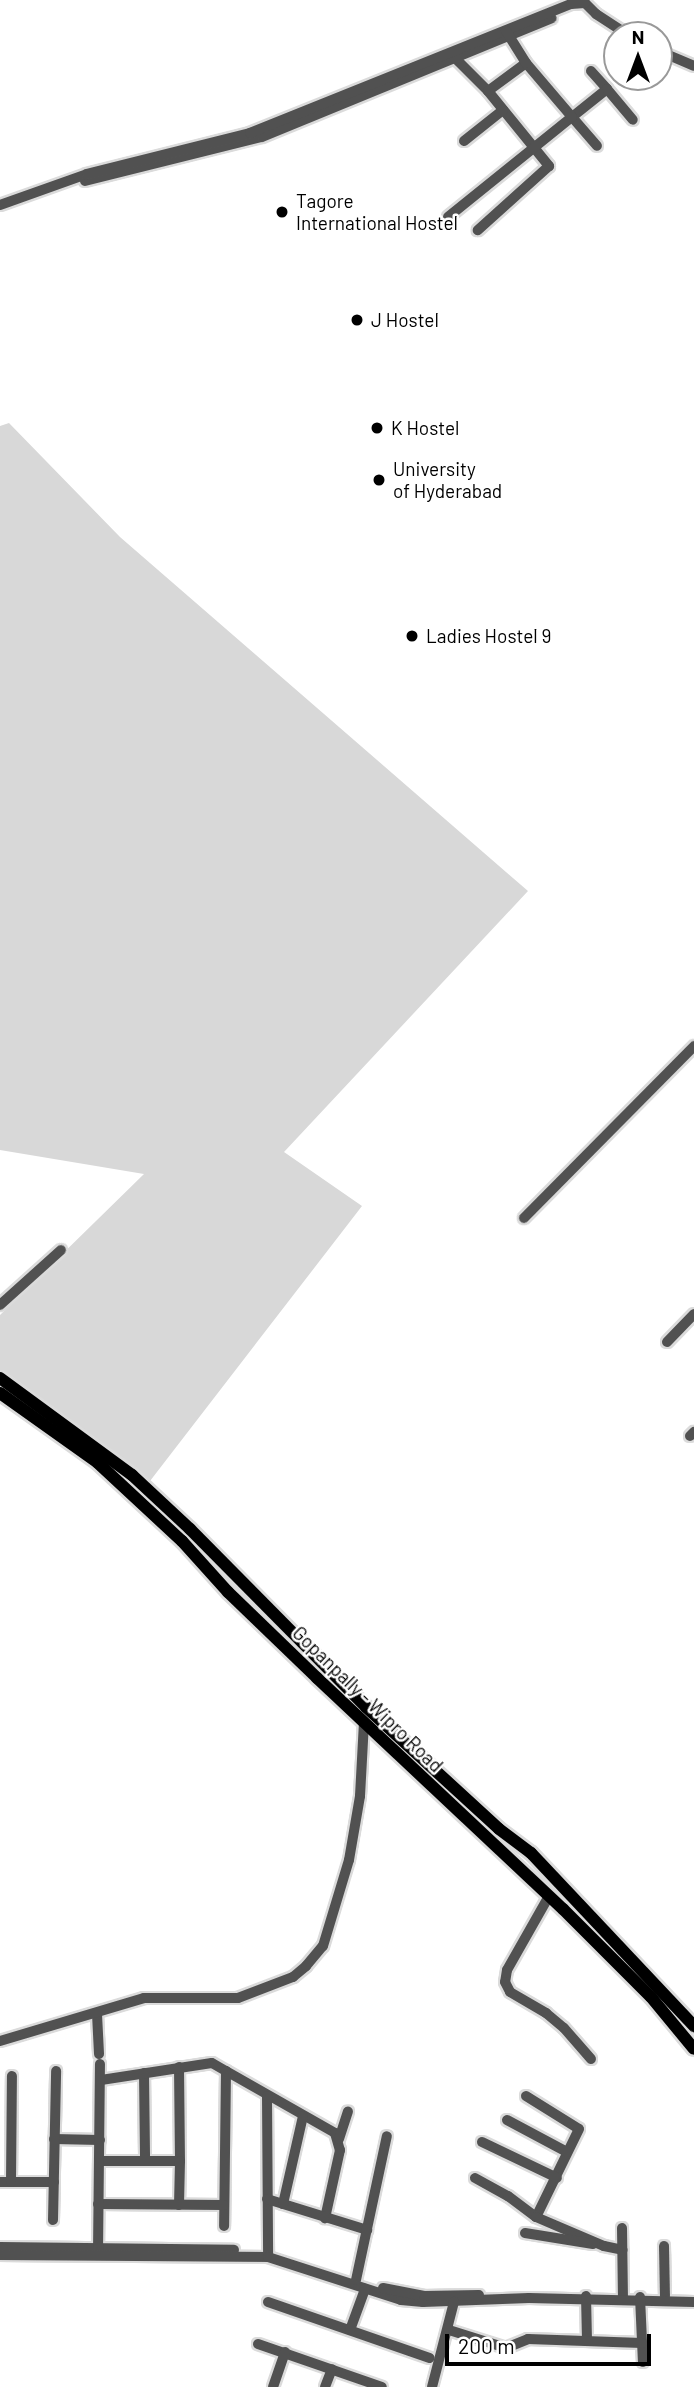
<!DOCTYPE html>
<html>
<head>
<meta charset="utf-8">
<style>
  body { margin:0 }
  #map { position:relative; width:694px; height:2387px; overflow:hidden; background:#fff; font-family:Barlow,sans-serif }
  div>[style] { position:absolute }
  .green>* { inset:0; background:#d8d8d8 }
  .roads { filter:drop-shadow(2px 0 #dbdbdb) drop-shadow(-2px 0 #dbdbdb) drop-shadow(0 2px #dbdbdb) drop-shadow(0 -2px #dbdbdb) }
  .minor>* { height:10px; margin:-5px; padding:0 5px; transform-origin:5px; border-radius:5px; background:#515151 }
  .major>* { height:12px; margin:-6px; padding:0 6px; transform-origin:6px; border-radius:6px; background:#000 }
  .dots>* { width:19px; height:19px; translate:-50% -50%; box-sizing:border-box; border:4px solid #fff; border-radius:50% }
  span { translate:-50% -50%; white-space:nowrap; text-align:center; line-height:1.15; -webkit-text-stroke:5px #fff; paint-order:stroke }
  .poi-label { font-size:19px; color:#000 }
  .left { translate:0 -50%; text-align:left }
  .street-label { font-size:19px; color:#000 }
  .north { position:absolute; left:603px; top:21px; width:70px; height:70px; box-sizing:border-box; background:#fff; border:2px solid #999; border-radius:50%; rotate:0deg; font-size:19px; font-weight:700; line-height:28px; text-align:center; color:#000 }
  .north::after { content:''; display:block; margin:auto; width:24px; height:32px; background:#000; clip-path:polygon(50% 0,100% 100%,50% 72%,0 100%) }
  .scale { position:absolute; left:445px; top:2334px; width:206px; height:32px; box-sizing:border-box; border:4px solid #000; border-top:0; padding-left:9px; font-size:21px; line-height:24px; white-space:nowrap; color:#000; -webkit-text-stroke:5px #fff; paint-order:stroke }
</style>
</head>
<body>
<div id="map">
  <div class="green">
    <i style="clip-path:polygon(9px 423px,120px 537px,528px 891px,284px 1152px,362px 1206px,150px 1481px,0 1375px,0 1315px,144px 1174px,0 1150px,0 426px)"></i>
  </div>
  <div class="roads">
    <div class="minor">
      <i style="left:585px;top:3px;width:16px;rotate:45deg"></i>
      <i style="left:596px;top:14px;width:38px;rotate:33deg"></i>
      <i style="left:659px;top:51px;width:38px;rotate:23deg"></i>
      <i style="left:456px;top:59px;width:45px;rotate:45deg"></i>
      <i style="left:488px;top:91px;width:97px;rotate:50.9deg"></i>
      <i style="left:549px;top:166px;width:96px;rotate:138deg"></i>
      <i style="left:591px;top:71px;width:24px;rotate:48deg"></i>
      <i style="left:607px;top:89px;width:45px;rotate:141.3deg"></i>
      <i style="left:572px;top:117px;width:38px;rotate:49deg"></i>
      <i style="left:607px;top:89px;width:40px;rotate:50deg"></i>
      <i style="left:488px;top:91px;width:47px;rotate:-36.4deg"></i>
      <i style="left:464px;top:141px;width:50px;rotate:-38.5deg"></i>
      <i style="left:85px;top:181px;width:182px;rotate:-14deg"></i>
      <i style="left:262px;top:137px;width:313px;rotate:-22.3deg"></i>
      <i style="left:0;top:205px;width:92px;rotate:-19.6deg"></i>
      <i style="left:87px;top:174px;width:168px;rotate:-14.1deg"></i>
      <i style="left:250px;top:133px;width:346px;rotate:-21.9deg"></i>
      <i style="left:571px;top:4px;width:14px;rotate:-4deg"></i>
      <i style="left:448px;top:217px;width:159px;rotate:-38.9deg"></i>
      <i style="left:572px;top:117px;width:71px;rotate:-130.4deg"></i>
      <i style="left:526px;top:63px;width:38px;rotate:-122deg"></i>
      <i style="left:524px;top:1218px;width:242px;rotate:-45.3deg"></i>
      <i style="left:0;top:1305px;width:82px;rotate:-42deg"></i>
      <i style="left:667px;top:1342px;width:39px;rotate:-46deg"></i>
      <i style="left:690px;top:1436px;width:6px;rotate:-45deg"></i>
      <i style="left:549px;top:1896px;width:85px;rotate:119.6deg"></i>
      <i style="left:507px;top:1970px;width:12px;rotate:99deg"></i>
      <i style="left:505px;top:1982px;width:11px;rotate:63deg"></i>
      <i style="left:510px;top:1992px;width:42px;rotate:30.3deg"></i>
      <i style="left:546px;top:2013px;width:23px;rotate:40deg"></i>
      <i style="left:564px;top:2028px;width:41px;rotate:48.9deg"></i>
      <i style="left:97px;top:2014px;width:40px;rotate:87.1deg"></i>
      <i style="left:0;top:2041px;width:150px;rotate:-16.6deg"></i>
      <i style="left:144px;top:1998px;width:94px"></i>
      <i style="left:238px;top:1998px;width:59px;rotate:-20.9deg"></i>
      <i style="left:293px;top:1977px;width:17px;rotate:-40deg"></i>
      <i style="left:306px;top:1966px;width:26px;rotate:-50deg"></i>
      <i style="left:323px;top:1946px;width:90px;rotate:-73.2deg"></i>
      <i style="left:349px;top:1860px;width:65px;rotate:-80.2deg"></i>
      <i style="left:360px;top:1796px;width:74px;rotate:-86.9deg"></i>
      <i style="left:179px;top:2067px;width:94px;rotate:89.4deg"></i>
      <i style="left:226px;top:2071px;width:125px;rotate:29.6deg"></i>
      <i style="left:335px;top:2133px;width:18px;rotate:74deg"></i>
      <i style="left:340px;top:2150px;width:70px;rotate:102.4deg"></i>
      <i style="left:144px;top:2073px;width:88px;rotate:89.3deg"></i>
      <i style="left:101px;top:2080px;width:112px;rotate:-8.7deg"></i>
      <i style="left:212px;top:2063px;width:16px;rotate:30deg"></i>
      <i style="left:226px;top:2071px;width:155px;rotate:90.7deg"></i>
      <i style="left:267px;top:2096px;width:161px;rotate:89.6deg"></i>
      <i style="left:526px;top:2096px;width:62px;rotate:31.9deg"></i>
      <i style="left:579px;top:2129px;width:98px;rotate:116deg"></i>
      <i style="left:507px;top:2120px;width:68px;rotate:28.1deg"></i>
      <i style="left:54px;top:2139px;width:46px;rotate:1.2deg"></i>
      <i style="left:339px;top:2139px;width:29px;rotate:-72deg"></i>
      <i style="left:482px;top:2142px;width:83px;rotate:25.6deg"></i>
      <i style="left:99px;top:2161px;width:81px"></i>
      <i style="left:180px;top:2161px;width:44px;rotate:91.3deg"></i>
      <i style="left:475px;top:2178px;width:38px;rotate:29deg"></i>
      <i style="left:508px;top:2196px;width:35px;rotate:37deg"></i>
      <i style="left:536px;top:2217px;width:74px;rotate:23.1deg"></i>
      <i style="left:604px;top:2246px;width:19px;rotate:12deg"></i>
      <i style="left:0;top:2182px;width:54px"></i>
      <i style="left:11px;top:2182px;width:106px;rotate:-89.5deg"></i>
      <i style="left:267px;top:2199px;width:105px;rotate:17.2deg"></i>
      <i style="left:98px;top:2204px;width:126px;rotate:0.5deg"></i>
      <i style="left:283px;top:2204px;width:90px;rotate:-77.2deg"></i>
      <i style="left:53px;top:2220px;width:149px;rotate:-88.8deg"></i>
      <i style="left:622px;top:2228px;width:68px;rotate:89.2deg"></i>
      <i style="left:525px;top:2233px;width:69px;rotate:9.2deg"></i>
      <i style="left:664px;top:2246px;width:50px;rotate:88.9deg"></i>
      <i style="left:0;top:2247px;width:234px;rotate:0.7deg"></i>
      <i style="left:98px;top:2252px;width:188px;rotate:-89.4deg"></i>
      <i style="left:0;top:2255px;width:268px;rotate:0.4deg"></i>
      <i style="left:268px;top:2257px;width:140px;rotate:17.9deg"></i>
      <i style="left:401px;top:2300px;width:22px;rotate:5deg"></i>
      <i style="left:423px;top:2302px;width:106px;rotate:-2.2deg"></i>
      <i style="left:529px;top:2298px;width:165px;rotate:1.4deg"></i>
      <i style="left:356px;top:2280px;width:147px;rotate:-77.9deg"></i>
      <i style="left:383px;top:2288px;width:42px;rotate:11deg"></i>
      <i style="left:424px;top:2296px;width:55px;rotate:-1deg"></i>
      <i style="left:586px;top:2296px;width:43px;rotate:88.7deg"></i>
      <i style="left:640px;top:2297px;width:65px;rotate:87.4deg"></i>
      <i style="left:268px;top:2302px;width:171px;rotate:19.1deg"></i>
      <i style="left:350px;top:2330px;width:44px;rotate:-69.9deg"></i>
      <i style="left:449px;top:2330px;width:60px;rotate:17.5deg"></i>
      <i style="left:506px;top:2348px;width:24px;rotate:-22deg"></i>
      <i style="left:528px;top:2339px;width:114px;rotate:2deg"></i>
      <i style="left:258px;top:2344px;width:131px;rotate:19.1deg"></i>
      <i style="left:273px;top:2387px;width:37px;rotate:-71deg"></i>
      <i style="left:325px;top:2387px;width:19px;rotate:-69deg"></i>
      <i style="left:432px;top:2387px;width:88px;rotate:-75.5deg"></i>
    </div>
    <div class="major">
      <i style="left:0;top:1378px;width:164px;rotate:36.3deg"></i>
      <i style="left:132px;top:1475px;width:79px;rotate:43deg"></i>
      <i style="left:190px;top:1529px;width:250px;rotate:45.3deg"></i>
      <i style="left:366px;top:1707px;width:180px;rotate:42.5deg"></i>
      <i style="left:499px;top:1829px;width:40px;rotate:37deg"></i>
      <i style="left:531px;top:1853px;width:238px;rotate:46.7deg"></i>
      <i style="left:0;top:1393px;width:120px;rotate:35.5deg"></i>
      <i style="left:98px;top:1463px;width:115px;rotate:42.9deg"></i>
      <i style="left:182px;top:1541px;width:69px;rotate:48deg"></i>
      <i style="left:228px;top:1592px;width:124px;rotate:44deg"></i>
      <i style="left:317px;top:1678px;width:337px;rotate:43.2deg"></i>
      <i style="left:563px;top:1909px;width:124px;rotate:45deg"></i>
      <i style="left:651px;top:1997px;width:67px;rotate:50.4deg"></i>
    </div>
  </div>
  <div class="dots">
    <i style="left:282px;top:212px;background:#000"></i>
    <i style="left:357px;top:320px;background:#000"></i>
    <i style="left:377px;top:428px;background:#000"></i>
    <i style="left:379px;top:480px;background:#000"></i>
    <i style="left:412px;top:636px;background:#000"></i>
  </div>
  <div class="poi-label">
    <span class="left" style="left:296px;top:212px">Tagore<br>International Hostel</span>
    <span class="left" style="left:371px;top:320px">J Hostel</span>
    <span class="left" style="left:391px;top:428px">K Hostel</span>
    <span class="left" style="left:393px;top:480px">University<br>of Hyderabad</span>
    <span class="left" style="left:426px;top:636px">Ladies Hostel 9</span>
  </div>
  <div class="street-label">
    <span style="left:368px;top:1699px;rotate:44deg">Gopanpally - Wipro Road</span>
  </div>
  <div class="north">N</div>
  <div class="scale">200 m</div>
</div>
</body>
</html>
